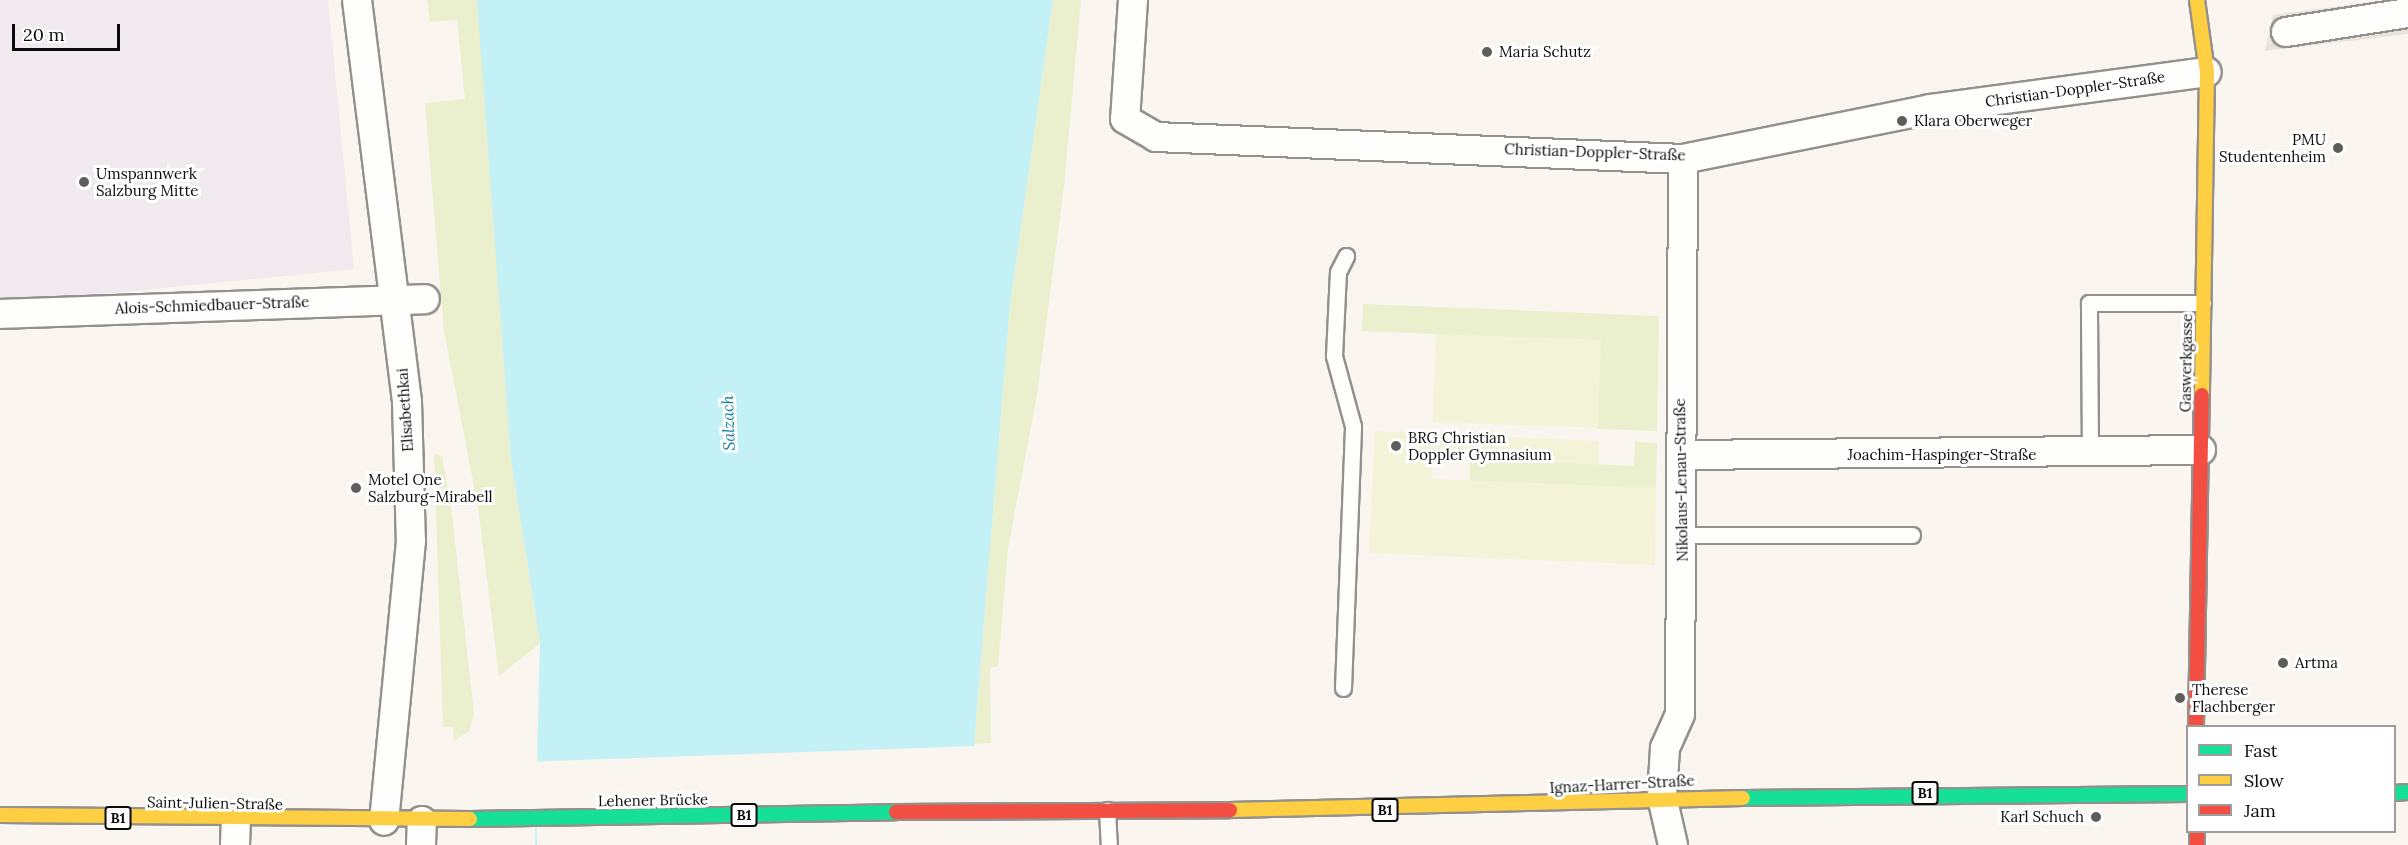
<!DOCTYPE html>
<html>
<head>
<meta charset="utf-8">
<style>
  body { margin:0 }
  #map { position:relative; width:2408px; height:845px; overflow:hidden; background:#faf5ef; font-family:Lora,serif }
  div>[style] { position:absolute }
  .industrial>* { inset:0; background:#f0e9ed }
  .green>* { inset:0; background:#eaf0cd }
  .pitch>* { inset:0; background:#f3f3d8; transform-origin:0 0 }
  .plaza>* { inset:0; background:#eae3da }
  .water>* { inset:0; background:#c3f1f6 }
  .pier>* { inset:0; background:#faf5ef; transform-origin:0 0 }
  .roads { filter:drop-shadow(2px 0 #93908e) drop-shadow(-2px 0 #93908e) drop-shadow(0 2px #93908e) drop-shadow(0 -2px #93908e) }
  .lane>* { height:15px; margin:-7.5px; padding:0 7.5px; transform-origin:7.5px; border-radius:7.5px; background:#fefefd }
  .street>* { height:28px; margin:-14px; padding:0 14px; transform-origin:14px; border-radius:14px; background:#fefefd }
  .fast>* { height:14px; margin:-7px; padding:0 7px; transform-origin:7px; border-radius:7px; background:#16e098 }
  .slow>* { height:14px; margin:-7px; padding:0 7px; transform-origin:7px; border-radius:7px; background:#ffcf43 }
  .jam>* { height:14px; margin:-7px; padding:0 7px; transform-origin:7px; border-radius:7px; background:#f24e42 }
  .dots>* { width:16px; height:16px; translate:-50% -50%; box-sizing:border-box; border:3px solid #fff; border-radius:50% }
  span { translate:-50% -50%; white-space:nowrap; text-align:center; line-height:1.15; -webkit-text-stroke:6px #fff; paint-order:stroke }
  .shield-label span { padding:2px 4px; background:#fff; border:2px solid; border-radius:4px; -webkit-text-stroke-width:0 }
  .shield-label { font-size:14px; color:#0b0b0b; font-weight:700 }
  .poi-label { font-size:15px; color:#0b0b0b }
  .left { translate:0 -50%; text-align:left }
  .right { translate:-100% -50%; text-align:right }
  .street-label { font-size:15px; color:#0b0b0b }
  .water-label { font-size:16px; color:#10809b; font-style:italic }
  .legend { position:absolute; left:2186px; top:725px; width:210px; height:108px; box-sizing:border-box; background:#fff; border:2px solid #9d9d9d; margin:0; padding:8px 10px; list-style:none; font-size:18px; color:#0b0b0b }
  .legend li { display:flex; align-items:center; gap:12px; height:30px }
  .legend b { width:30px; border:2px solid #9d9d9d }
  .scale { position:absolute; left:12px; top:24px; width:108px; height:27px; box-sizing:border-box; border:3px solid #0b0b0b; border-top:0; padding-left:8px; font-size:18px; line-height:21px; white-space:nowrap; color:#0b0b0b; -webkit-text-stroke:4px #fff; paint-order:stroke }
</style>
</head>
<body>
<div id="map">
  <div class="industrial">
    <i style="clip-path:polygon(0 0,328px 0,354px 269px,0 304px)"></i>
  </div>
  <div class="green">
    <i style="clip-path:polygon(427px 0,477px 0,481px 38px,511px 460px,540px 643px,499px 676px,478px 507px,444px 331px,425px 103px,465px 99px,457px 20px,430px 22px)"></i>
    <i style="clip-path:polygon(1053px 0,1081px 0,1064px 186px,1037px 395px,1008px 548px,998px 666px,990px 668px,991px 743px,974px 744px,1010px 305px)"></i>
    <i style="clip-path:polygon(1363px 304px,1659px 316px,1657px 431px,1597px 429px,1600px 341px,1362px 331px)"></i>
    <i style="clip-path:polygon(1635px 442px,1657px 443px,1656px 488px,1470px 481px,1470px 458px,1634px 466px)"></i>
    <i style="clip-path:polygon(434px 453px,442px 456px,452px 514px,474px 714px,469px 731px,454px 741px,453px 727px,443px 727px)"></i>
  </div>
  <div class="pitch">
    <i style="left:1436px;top:334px;width:165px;height:88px;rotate:2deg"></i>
    <i style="clip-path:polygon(1375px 431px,1599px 441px,1598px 464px,1433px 457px,1432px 479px,1656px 488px,1655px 565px,1369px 553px)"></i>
  </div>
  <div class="plaza">
    <i style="clip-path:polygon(2386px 0,2408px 0,2408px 34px,2265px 51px,2273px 15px)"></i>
  </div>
  <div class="water">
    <i style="clip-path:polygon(477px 0,1053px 0,1010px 305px,974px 744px,978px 845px,535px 845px,540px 643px,511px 460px)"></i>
  </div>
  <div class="pier">
    <i style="left:977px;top:746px;width:99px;height:443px;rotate:88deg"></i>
  </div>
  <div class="roads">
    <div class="lane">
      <i style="left:2090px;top:453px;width:150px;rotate:-90.4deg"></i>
      <i style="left:2089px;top:303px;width:114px"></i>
      <i style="left:1682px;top:535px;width:230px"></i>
      <i style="left:1343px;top:688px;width:262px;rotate:-87.8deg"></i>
      <i style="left:1353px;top:426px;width:73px;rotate:-105.2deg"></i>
      <i style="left:1334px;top:356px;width:84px;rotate:-87.3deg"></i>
      <i style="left:1338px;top:272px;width:18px;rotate:-63deg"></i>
      <i style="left:1107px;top:810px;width:35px;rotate:87deg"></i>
    </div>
    <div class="street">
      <i style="left:357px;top:0;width:405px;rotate:82.9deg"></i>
      <i style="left:407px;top:402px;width:139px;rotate:88.4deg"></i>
      <i style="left:411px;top:541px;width:281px;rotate:95.5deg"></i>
      <i style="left:1133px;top:0;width:119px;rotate:93.8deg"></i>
      <i style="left:1125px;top:119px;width:36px;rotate:30deg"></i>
      <i style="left:1156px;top:137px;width:527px;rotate:2.39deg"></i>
      <i style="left:1683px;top:159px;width:252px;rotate:-11.4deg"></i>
      <i style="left:1930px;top:109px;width:279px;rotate:-7.6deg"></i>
      <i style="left:2286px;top:32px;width:123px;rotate:-8.9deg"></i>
      <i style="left:0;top:314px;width:425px;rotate:-2deg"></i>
      <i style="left:1682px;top:455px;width:519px;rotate:-0.55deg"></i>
      <i style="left:235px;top:845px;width:24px;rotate:-88deg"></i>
      <i style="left:421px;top:845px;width:24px;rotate:-88deg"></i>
      <i style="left:1673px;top:845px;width:49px;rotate:-102.9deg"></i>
      <i style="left:1662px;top:797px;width:49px;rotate:-86.5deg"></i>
      <i style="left:1665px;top:748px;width:37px;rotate:-66deg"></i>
      <i style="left:1680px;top:714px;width:555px;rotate:-89.69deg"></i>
    </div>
    <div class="fast">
      <i style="left:2394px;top:793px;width:14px;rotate:-4deg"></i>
      <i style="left:1743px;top:798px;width:445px;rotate:-0.5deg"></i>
      <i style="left:470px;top:819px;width:426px;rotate:-0.9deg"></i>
    </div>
    <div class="slow">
      <i style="left:2197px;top:0;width:73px;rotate:82.1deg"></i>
      <i style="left:2207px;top:72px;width:323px;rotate:90.9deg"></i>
      <i style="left:1230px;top:810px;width:513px;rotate:-1.34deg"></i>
      <i style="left:0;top:815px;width:470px;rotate:0.5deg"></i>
    </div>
    <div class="jam">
      <i style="left:2196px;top:726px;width:331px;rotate:-89deg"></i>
      <i style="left:896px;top:812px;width:334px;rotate:-0.3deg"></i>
      <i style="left:2197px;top:832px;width:13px;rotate:90deg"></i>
    </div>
  </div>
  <div class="dots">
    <i style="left:1487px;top:52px;background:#5f5d5b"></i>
    <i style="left:1902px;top:121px;background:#5f5d5b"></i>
    <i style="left:2338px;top:148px;background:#5f5d5b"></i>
    <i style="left:84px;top:182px;background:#5f5d5b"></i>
    <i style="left:1396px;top:446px;background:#5f5d5b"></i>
    <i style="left:356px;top:488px;background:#5f5d5b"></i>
    <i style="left:2283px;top:663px;background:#5f5d5b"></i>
    <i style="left:2180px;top:698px;background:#5f5d5b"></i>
    <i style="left:2096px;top:817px;background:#5f5d5b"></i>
  </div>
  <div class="shield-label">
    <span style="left:1925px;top:793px">B1</span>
    <span style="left:1385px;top:810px">B1</span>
    <span style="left:744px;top:815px">B1</span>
    <span style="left:118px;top:818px">B1</span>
  </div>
  <div class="poi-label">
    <span class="left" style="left:1499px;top:52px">Maria Schutz</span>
    <span class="left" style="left:1914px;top:121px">Klara Oberweger</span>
    <span class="right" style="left:2326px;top:148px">PMU<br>Studentenheim</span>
    <span class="left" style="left:96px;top:182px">Umspannwerk<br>Salzburg Mitte</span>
    <span class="left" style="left:1408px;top:446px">BRG Christian<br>Doppler Gymnasium</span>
    <span class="left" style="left:368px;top:488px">Motel One<br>Salzburg-Mirabell</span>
    <span class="left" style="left:2295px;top:663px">Artma</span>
    <span class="left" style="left:2192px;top:698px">Therese<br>Flachberger</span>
    <span class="right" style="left:2084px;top:817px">Karl Schuch</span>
  </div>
  <div class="street-label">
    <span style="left:2075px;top:89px;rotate:-8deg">Christian-Doppler-Straße</span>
    <span style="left:1595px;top:152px;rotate:2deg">Christian-Doppler-Straße</span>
    <span style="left:212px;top:305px;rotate:-2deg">Alois-Schmiedbauer-Straße</span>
    <span style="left:2186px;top:363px;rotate:-89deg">Gaswerkgasse</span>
    <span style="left:405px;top:410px;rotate:-94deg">Elisabethkai</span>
    <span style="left:1942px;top:455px">Joachim-Haspinger-Straße</span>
    <span style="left:1681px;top:480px;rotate:-91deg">Nikolaus-Lenau-Straße</span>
    <span style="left:1622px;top:784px;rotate:-3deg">Ignaz-Harrer-Straße</span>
    <span style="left:653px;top:800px;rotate:-1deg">Lehener Brücke</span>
    <span style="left:215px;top:803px;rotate:1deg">Saint-Julien-Straße</span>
  </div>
  <div class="water-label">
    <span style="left:728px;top:423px;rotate:-92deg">Salzach</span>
  </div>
  <ul class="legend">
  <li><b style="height:8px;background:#16e098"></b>Fast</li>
  <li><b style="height:8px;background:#ffcf43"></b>Slow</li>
  <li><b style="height:8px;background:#f24e42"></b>Jam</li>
  </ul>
  <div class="scale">20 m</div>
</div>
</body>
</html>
